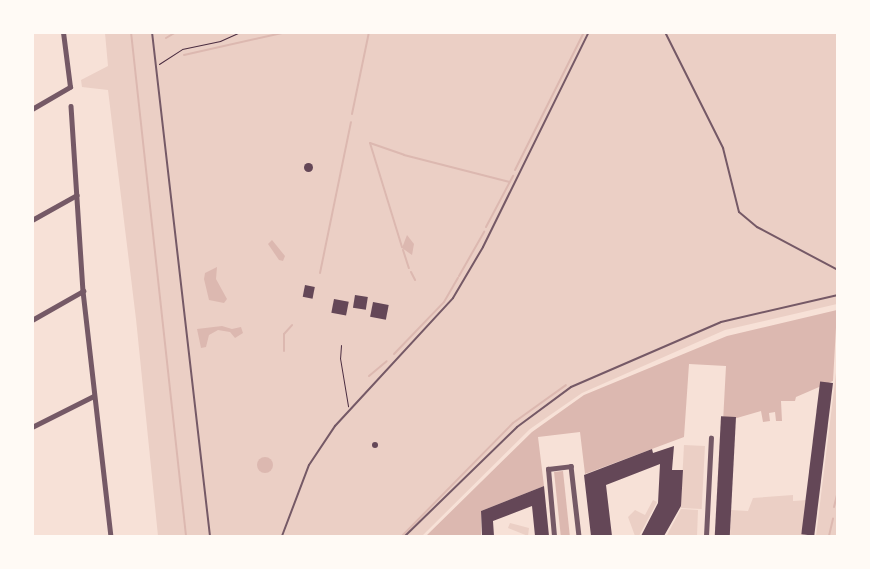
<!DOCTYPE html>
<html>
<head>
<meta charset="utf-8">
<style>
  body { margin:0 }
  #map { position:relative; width:870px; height:569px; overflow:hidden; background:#f7e1d7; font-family:Rubik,sans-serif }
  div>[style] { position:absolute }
  .green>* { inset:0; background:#ebcfc5; transform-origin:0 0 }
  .water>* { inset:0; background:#dcb8b0; transform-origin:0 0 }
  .round { border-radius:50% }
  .stream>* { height:2px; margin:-1px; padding:0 1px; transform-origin:1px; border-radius:1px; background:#dcb8b0 }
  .building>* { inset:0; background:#644757; transform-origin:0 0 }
  .path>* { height:1px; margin:-0.5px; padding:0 0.5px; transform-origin:0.5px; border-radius:0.5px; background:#4a2c40 }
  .service>* { height:2px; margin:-1px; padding:0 1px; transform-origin:1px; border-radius:1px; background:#755966 }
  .minor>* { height:4.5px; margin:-2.25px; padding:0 2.25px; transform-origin:2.25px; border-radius:2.25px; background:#755966 }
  span { translate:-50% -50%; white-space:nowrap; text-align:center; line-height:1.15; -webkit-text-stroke:5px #fffaf5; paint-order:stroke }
  .frame { position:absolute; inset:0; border:34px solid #fffaf5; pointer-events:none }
</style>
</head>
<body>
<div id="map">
  <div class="green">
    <i style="clip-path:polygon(105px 33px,837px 33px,837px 304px,725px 330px,582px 393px,530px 429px,422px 536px,158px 536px,136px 319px,108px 90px,82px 87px,81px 80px,108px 66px)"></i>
    <i style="clip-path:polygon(837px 365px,837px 536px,816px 536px)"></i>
    <i style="left:684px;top:445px;width:21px;height:63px;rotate:3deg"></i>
    <i style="clip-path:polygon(793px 495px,793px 501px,808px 500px,804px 536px,730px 536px,731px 510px,748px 511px,753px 498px)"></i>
    <i style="clip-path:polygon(653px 500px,657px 502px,639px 536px,635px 536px,628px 517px,635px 510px,645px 515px)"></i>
    <i style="clip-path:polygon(681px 509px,698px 510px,697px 536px,667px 535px)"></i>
    <i style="clip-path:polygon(510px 523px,529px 528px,528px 536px,508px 528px)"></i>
  </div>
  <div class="water">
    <i style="clip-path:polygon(407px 235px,414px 244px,412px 255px,402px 248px)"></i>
    <i style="clip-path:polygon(272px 240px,285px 256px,283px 261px,279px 260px,268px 244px)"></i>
    <i style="clip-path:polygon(217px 267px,216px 279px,227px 299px,224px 303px,209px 300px,204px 279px,205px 273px)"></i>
    <i style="clip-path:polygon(837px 310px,833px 381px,796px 397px,795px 401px,781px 401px,782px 421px,776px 421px,775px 412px,769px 413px,770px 421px,763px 422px,761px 411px,723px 422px,726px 366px,689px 364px,684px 437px,585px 474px,580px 432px,538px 437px,544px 486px,481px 511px,481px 536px,426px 536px,532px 432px,584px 395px,727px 336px)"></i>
    <i style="clip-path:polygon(222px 326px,232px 329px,241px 327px,243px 333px,235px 338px,230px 332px,218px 330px,209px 335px,206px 347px,201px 348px,197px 329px)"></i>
    <i class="round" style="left:257px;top:457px;width:16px;height:16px"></i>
    <i style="left:563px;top:471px;width:65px;height:9px;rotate:84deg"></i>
  </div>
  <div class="stream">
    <i style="left:131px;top:32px;width:507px;rotate:83.77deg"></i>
    <i style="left:166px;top:38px;width:12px;rotate:-31deg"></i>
    <i style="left:184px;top:55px;width:105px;rotate:-12.7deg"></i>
    <i style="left:352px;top:114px;width:84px;rotate:-78.3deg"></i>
    <i style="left:370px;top:143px;width:36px;rotate:19deg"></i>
    <i style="left:404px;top:155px;width:109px;rotate:14.3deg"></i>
    <i style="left:370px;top:143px;width:109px;rotate:72.9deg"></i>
    <i style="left:515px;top:170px;width:154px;rotate:-63.4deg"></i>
    <i style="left:486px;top:227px;width:58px;rotate:-62.1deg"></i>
    <i style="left:403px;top:250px;width:19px;rotate:72deg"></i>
    <i style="left:411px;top:272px;width:9px;rotate:63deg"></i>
    <i style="left:320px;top:273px;width:154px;rotate:-78.4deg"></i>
    <i style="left:459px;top:276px;width:51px;rotate:-60.4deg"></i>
    <i style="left:284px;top:351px;width:17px;rotate:-90deg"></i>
    <i style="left:284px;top:334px;width:12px;rotate:-48deg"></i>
    <i style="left:394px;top:354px;width:72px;rotate:-46.1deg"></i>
    <i style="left:444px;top:302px;width:28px;rotate:-60deg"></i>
    <i style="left:369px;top:376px;width:23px;rotate:-40deg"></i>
    <i style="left:834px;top:507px;width:16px;rotate:-76deg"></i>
    <i style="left:402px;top:536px;width:158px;rotate:-45.5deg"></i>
    <i style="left:513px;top:423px;width:65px;rotate:-35.6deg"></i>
    <i style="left:829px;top:536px;width:18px;rotate:-77deg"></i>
  </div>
  <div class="building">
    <i class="round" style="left:303.5px;top:162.5px;width:9px;height:9px"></i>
    <i style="left:305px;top:285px;width:10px;height:12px;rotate:11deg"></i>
    <i style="left:355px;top:295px;width:13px;height:13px;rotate:9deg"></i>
    <i style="left:334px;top:299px;width:15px;height:14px;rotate:11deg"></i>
    <i style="left:373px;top:302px;width:16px;height:15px;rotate:11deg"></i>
    <i style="left:833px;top:383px;width:154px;height:13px;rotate:97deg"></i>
    <i style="left:736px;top:417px;width:119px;height:15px;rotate:93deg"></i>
    <i class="round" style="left:372px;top:442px;width:6px;height:6px"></i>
    <i style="clip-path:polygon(674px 446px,672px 470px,683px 470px,681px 506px,664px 536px,641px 536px,658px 503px,660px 464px,606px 485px,612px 536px,591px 536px,584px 475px,652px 449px,653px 453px)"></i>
    <i style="clip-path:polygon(544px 486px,549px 536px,535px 536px,532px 506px,493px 521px,494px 536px,482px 536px,481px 511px)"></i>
  </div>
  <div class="path">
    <i style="left:159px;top:64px;width:27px;rotate:-33deg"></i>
    <i style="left:182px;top:49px;width:39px;rotate:-12deg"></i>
    <i style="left:220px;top:41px;width:22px;rotate:-24deg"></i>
    <i style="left:341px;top:345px;width:13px;rotate:94deg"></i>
    <i style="left:340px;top:358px;width:49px;rotate:80.5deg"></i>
  </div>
  <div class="service">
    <i style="left:152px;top:32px;width:507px;rotate:83.44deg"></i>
    <i style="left:665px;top:32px;width:130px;rotate:63.4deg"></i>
    <i style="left:723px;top:148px;width:66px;rotate:76deg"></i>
    <i style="left:739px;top:212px;width:23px;rotate:40deg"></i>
    <i style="left:757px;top:227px;width:92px;rotate:28deg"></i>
    <i style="left:282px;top:536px;width:76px;rotate:-69.2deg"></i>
    <i style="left:309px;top:465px;width:47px;rotate:-56.3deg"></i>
    <i style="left:335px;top:426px;width:174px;rotate:-47.3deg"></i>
    <i style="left:453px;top:298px;width:59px;rotate:-59.5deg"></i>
    <i style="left:483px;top:247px;width:240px;rotate:-63.8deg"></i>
    <i style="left:405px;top:536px;width:156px;rotate:-44.2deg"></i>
    <i style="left:517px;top:427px;width:67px;rotate:-36.5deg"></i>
    <i style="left:571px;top:387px;width:163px;rotate:-23.4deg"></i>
    <i style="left:721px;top:322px;width:120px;rotate:-13deg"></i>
  </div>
  <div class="minor">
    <i style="left:71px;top:106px;width:185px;rotate:86.3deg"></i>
    <i style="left:83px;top:291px;width:247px;rotate:83.5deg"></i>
    <i style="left:32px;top:109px;width:44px;rotate:-30.1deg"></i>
    <i style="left:70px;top:87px;width:55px;rotate:-97.3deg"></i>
    <i style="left:32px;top:220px;width:51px;rotate:-29.1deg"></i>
    <i style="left:32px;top:320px;width:59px;rotate:-29.6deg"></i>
    <i style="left:32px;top:427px;width:69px;rotate:-26.6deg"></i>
    <i style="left:554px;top:536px;width:67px;rotate:-95.1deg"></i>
    <i style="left:548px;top:469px;width:23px;rotate:-7deg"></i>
    <i style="left:571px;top:466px;width:70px;rotate:83.5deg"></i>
    <i style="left:706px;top:536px;width:98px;rotate:-87.1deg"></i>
  </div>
  <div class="frame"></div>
</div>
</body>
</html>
